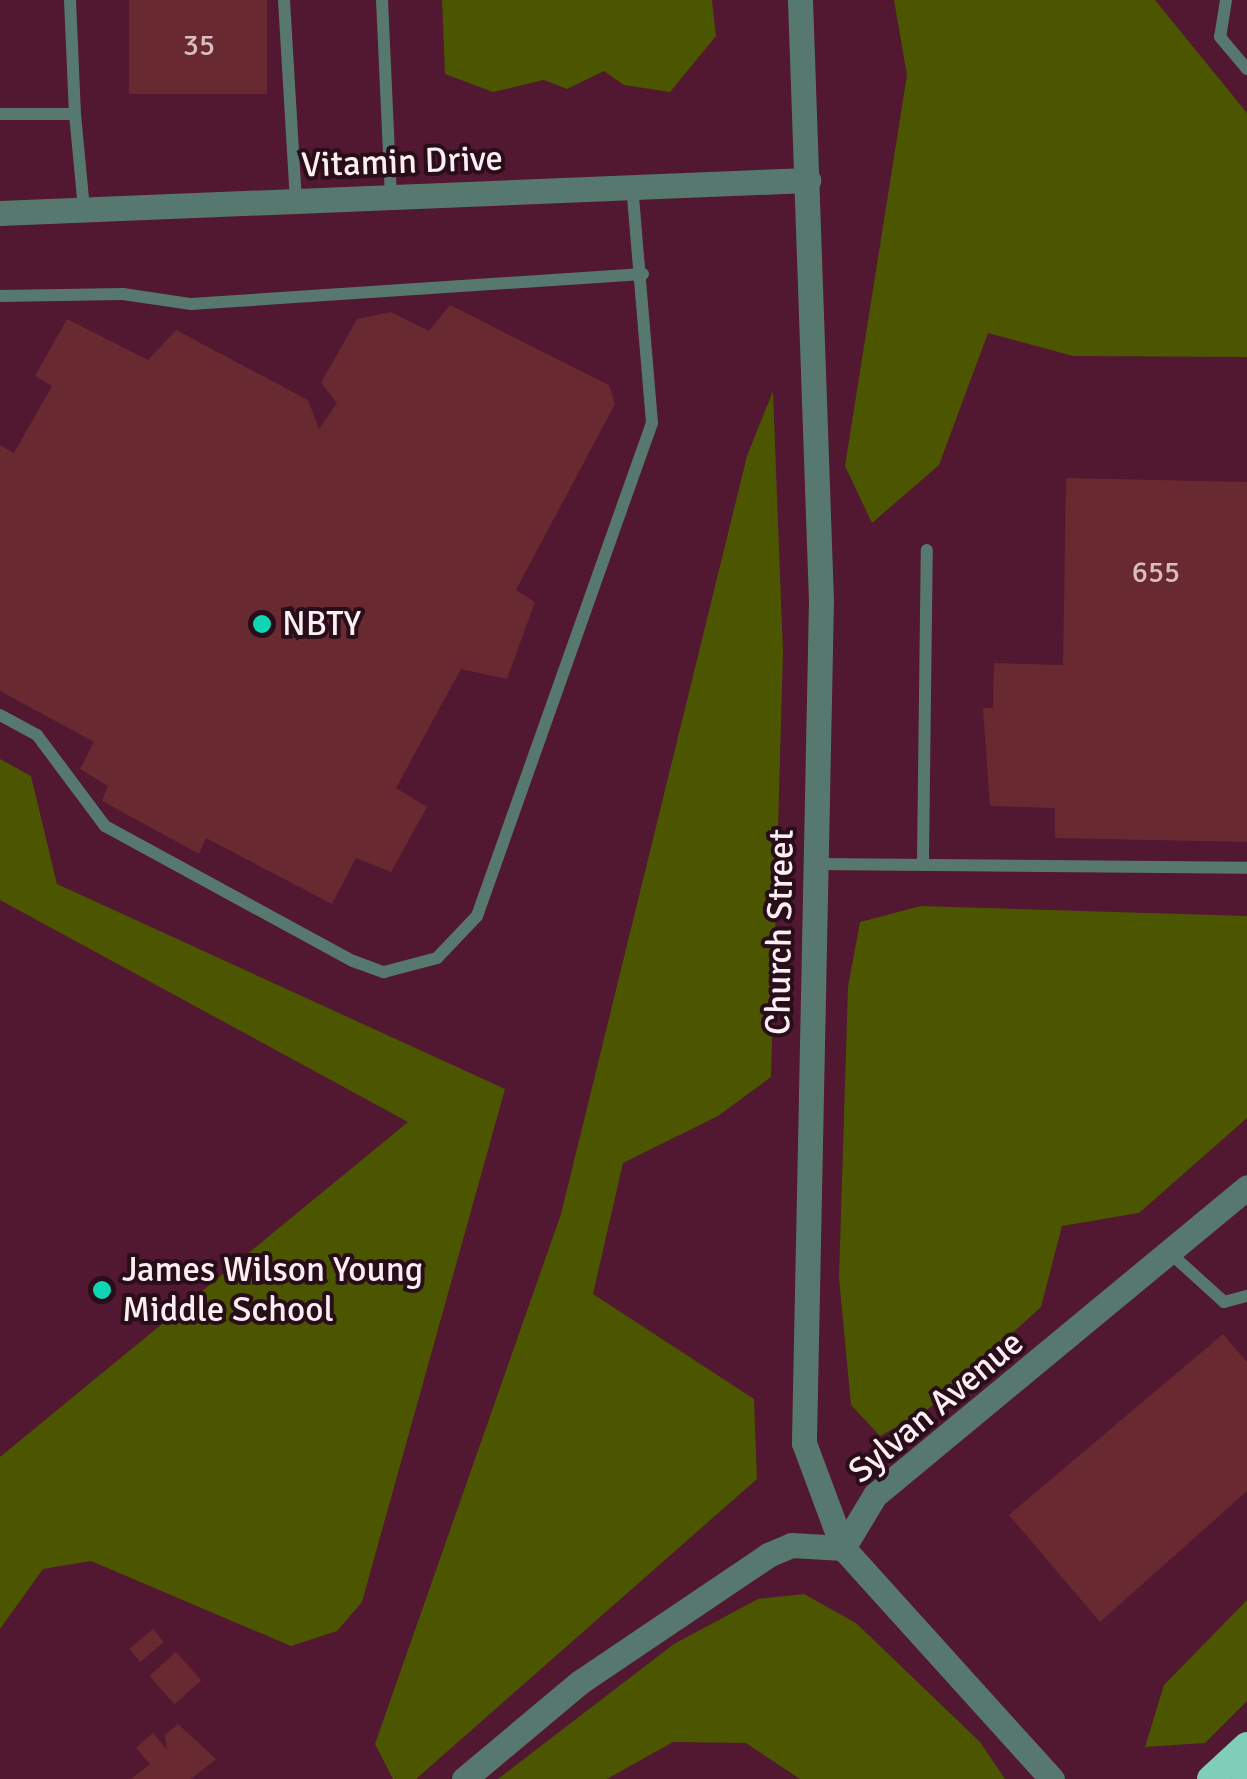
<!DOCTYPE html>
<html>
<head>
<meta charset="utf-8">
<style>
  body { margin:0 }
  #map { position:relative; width:1247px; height:1779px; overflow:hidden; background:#521731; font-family:Signika,sans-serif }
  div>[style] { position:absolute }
  .green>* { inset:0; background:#4c5500 }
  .building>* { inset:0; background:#692930; transform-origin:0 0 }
  .service>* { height:12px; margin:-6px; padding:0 6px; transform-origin:6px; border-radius:6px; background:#57786f }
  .minor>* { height:25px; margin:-12.5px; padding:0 12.5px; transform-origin:12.5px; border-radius:12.5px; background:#57786f }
  .tertiary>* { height:25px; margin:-12.5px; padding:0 12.5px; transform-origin:12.5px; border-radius:12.5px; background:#57786f }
  .trunk>* { height:28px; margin:-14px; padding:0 14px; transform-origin:14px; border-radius:14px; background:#7eceba }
  .dots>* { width:28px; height:28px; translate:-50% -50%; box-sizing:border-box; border:5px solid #280e19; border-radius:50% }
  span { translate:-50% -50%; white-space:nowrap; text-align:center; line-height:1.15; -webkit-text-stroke:8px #280e19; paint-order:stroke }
  .number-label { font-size:30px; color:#d8bdc2 }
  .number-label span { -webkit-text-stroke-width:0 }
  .street-label { font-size:35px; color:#fdeef3 }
  .poi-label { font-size:35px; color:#fdeef3 }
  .left { translate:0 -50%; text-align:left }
</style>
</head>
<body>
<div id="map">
  <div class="green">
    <i style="clip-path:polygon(442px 0,712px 0,716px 36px,670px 92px,624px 85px,604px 71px,567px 89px,544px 80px,493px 92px,445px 74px)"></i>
    <i style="clip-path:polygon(894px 0,1155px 0,1247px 113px,1247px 357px,1073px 356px,988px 333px,939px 465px,872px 523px,845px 466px,907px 75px)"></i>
    <i style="clip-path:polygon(773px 391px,783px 652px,771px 1077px,718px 1116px,623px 1163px,593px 1294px,754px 1399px,757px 1479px,416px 1779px,393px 1779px,375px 1744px,561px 1214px,747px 456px)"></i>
    <i style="clip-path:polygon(0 759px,31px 776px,57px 884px,505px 1089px,362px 1602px,337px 1631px,291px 1646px,91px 1561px,43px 1569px,0 1629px,0 1457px,408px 1122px,0 900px)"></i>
    <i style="clip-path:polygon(921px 906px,1247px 916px,1247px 1118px,1139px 1213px,1062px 1226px,1041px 1307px,925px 1412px,880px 1436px,851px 1405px,839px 1278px,848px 987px,860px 922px)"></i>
    <i style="clip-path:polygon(804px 1594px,856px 1623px,980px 1742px,1005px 1779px,800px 1779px,746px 1743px,673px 1742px,607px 1779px,498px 1779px,674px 1644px,758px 1599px)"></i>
    <i style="clip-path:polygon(1247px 1600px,1247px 1701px,1205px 1743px,1145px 1747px,1164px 1685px)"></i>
  </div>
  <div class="building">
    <i style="left:129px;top:0;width:138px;height:94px"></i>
    <i style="clip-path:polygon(450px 305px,609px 385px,615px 404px,516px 590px,535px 602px,507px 679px,461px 669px,396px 788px,427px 807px,391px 872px,356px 858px,332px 904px,206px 838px,199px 854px,102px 801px,108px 786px,80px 769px,94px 742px,0 691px,0 445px,14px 453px,52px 386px,35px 376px,67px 319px,148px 360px,176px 330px,308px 400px,319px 429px,337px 403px,321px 383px,357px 319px,391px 312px,429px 331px)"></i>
    <i style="clip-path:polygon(1066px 478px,1247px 482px,1247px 842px,1055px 838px,1055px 808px,990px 806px,983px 708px,993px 708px,994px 663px,1063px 665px)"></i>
    <i style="clip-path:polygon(1223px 1334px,1247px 1362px,1247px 1491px,1100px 1622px,1009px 1515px)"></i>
    <i style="left:153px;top:1629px;width:17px;height:31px;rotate:50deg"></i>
    <i style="left:176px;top:1652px;width:38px;height:36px;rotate:48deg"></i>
    <i style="clip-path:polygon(178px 1724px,216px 1759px,191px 1779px,131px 1779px,150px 1764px,136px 1748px,153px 1733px,167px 1750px,165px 1735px)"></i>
  </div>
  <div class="service">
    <i style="left:70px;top:0;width:114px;rotate:87.5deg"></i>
    <i style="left:284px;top:0;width:201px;rotate:86.6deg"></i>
    <i style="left:382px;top:0;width:197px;rotate:87.4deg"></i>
    <i style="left:1226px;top:0;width:37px;rotate:99deg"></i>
    <i style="left:1220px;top:37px;width:42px;rotate:49.8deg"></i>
    <i style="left:0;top:114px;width:75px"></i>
    <i style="left:75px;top:114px;width:96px;rotate:84.6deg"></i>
    <i style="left:0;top:296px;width:123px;rotate:-0.9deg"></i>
    <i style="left:123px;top:294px;width:69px;rotate:8.4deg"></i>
    <i style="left:191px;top:304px;width:453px;rotate:-3.8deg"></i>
    <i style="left:0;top:715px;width:42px;rotate:28.4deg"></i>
    <i style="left:37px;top:735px;width:114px;rotate:53.2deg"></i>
    <i style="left:105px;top:826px;width:282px;rotate:28.6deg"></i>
    <i style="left:353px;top:961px;width:33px;rotate:20deg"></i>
    <i style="left:384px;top:972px;width:55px;rotate:-14.8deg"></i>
    <i style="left:437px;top:958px;width:58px;rotate:-46.4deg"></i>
    <i style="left:477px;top:916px;width:523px;rotate:-70.46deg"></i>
    <i style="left:652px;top:423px;width:237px;rotate:-94.8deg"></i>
    <i style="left:923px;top:859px;width:309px;rotate:-89.3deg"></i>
    <i style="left:816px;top:864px;width:431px;rotate:0.5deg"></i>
    <i style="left:1170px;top:1253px;width:73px;rotate:42.2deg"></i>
    <i style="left:1224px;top:1302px;width:24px;rotate:-15deg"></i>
  </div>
  <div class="minor">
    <i style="left:0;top:213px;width:809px;rotate:-2.34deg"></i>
    <i style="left:464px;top:1779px;width:151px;rotate:-39.9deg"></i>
    <i style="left:580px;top:1682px;width:227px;rotate:-34deg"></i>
    <i style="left:768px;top:1555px;width:25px;rotate:-23deg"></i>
    <i style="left:791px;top:1545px;width:52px;rotate:3.3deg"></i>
    <i style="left:843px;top:1548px;width:62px;rotate:-58.9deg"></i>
    <i style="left:875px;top:1495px;width:483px;rotate:-39.6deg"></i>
  </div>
  <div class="tertiary">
    <i style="left:800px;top:0;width:600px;rotate:88deg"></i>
    <i style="left:821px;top:600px;width:843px;rotate:91.16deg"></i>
    <i style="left:804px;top:1443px;width:112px;rotate:69.6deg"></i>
    <i style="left:843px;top:1548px;width:312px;rotate:47.9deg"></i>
  </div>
  <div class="trunk">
    <i style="left:1211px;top:1779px;width:49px;rotate:-42.5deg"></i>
    <i style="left:1246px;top:1779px;width:1px;rotate:-45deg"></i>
  </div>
  <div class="dots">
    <i style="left:262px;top:624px;background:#0ed5b4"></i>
    <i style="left:102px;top:1290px;background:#0ed5b4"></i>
  </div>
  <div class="number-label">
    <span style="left:199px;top:46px">35</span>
    <span style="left:1156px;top:573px">655</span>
  </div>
  <div class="street-label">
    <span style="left:402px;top:162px;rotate:-2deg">Vitamin Drive</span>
    <span style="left:780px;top:932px;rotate:-89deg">Church Street</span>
    <span style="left:936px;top:1407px;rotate:-40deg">Sylvan Avenue</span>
  </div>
  <div class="poi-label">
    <span class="left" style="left:282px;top:624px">NBTY</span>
    <span class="left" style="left:122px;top:1290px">James Wilson Young<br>Middle School</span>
  </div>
</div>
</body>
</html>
